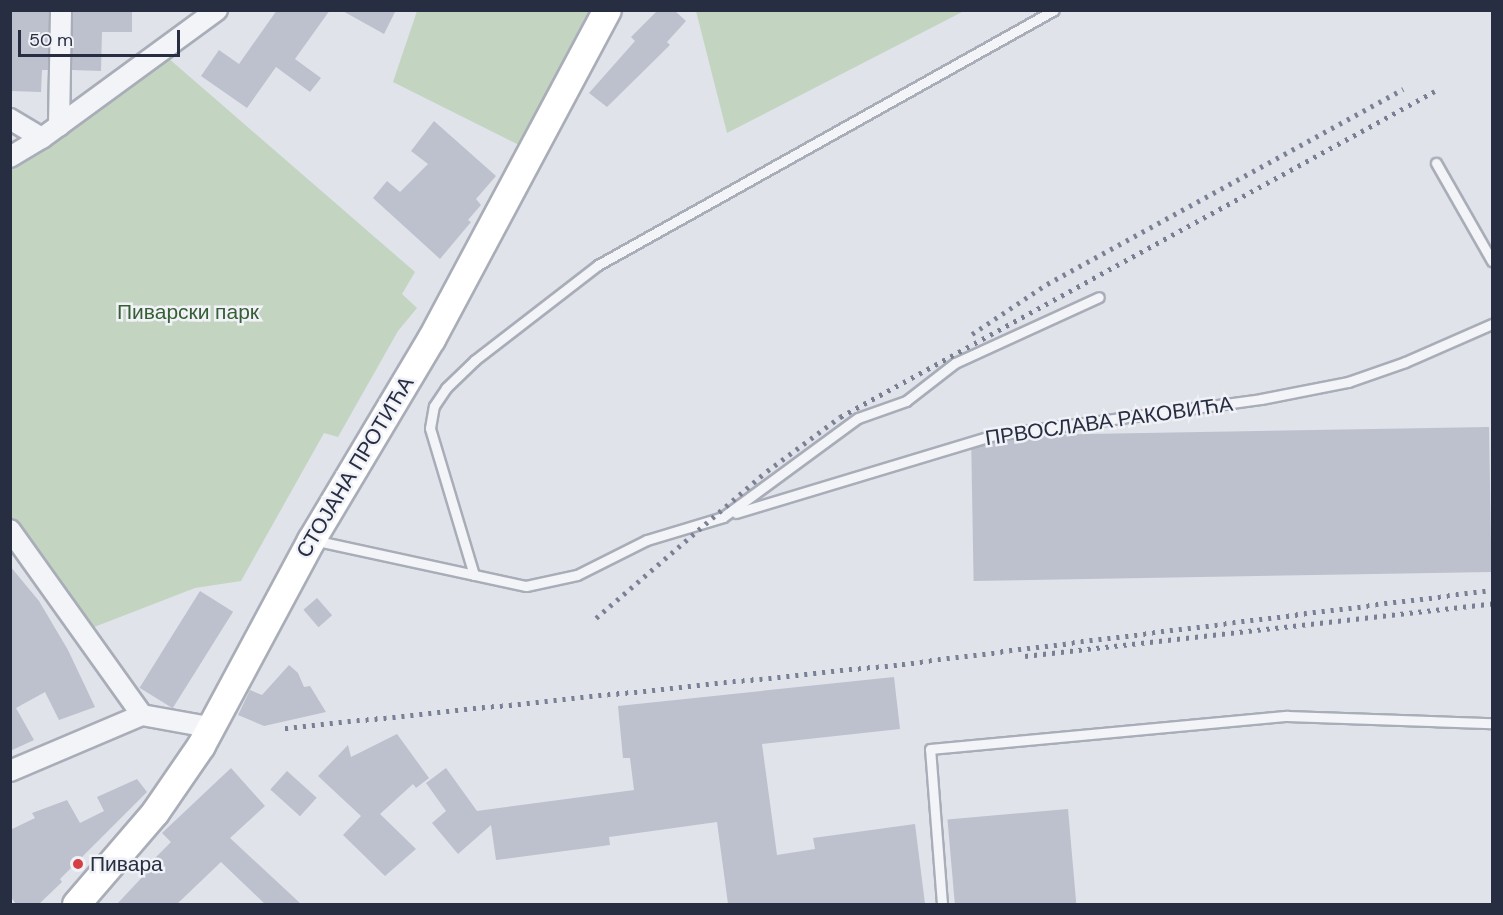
<!DOCTYPE html>
<html>
<head>
<meta charset="utf-8">
<style>
  body { margin:0 }
  #map { position:relative; width:1503px; height:915px; overflow:hidden; background:#e0e3ea; font-family:"DM Sans",sans-serif }
  div>[style] { position:absolute }
  .green>* { inset:0; background:#c3d4c1 }
  .building>* { inset:0; background:#bdc1cd; transform-origin:0 0 }
  .roads { filter:drop-shadow(2px 0 #a9adb8) drop-shadow(-2px 0 #a9adb8) drop-shadow(0 2px #a9adb8) drop-shadow(0 -2px #a9adb8) }
  .lane>* { height:9px; margin:-4.5px; padding:0 4.5px; transform-origin:4.5px; border-radius:4.5px; background:#f3f4f8 }
  .street>* { height:20px; margin:-10px; padding:0 10px; transform-origin:10px; border-radius:10px; background:#f3f4f8 }
  .secondary>* { height:27px; margin:-13.5px; padding:0 13.5px; transform-origin:13.5px; border-radius:13.5px; background:#fff }
  .rail>* { height:4.5px; margin-top:-2.25px; transform-origin:0; background:repeating-linear-gradient(90deg,#798094 0 3px,transparent 0 9px) }
  .dots>* { width:16px; height:16px; translate:-50% -50%; box-sizing:border-box; border:3px solid #f0f2f7; border-radius:50% }
  span { translate:-50% -50%; white-space:nowrap; text-align:center; line-height:1.15; -webkit-text-stroke:5px #f0f2f7; paint-order:stroke }
  .park-label { font-size:21px; color:#375f35 }
  .street-label { font-size:21px; color:#282e42 }
  .poi-label { font-size:21px; color:#282e42 }
  .left { translate:0 -50%; text-align:left }
  .frame { position:absolute; inset:0; border:12px solid #282e42; pointer-events:none }
  .scale { position:absolute; left:18px; top:30px; width:162px; height:27px; box-sizing:border-box; border:3px solid #282e42; border-top:0; padding-left:8px; font-size:18px; line-height:21px; white-space:nowrap; color:#282e42; -webkit-text-stroke:4px #f0f2f7; paint-order:stroke }
</style>
</head>
<body>
<div id="map">
  <div class="green">
    <i style="clip-path:polygon(417px 11px,593px 11px,523px 147px,393px 82px)"></i>
    <i style="clip-path:polygon(696px 11px,964px 11px,727px 133px)"></i>
    <i style="clip-path:polygon(160px 51px,415px 272px,402px 294px,417px 308px,398px 331px,338px 437px,324px 433px,241px 581px,195px 588px,89px 629px,11px 523px,10px 156px)"></i>
  </div>
  <div class="building">
    <i style="clip-path:polygon(10px 10px,49px 10px,48px 70px,42px 70px,41px 92px,10px 91px)"></i>
    <i style="clip-path:polygon(73px 10px,132px 10px,132px 32px,102px 32px,101px 71px,72px 70px)"></i>
    <i style="clip-path:polygon(277px 10px,330px 10px,295px 59px,321px 78px,310px 92px,276px 67px,247px 108px,201px 76px,219px 50px,239px 64px)"></i>
    <i style="clip-path:polygon(341px 10px,396px 10px,384px 34px)"></i>
    <i style="clip-path:polygon(658px 10px,674px 10px,686px 21px,667px 42px,670px 45px,607px 107px,589px 93px,635px 41px,631px 37px)"></i>
    <i style="clip-path:polygon(434px 121px,496px 176px,476px 199px,481px 205px,468px 220px,471px 222px,440px 259px,373px 198px,387px 181px,400px 192px,428px 164px,411px 151px)"></i>
    <i style="left:1489px;top:427px;width:145px;height:518px;rotate:89deg"></i>
    <i style="clip-path:polygon(10px 566px,39px 601px,68px 650px,95px 707px,59px 720px,45px 692px,16px 708px,34px 740px,10px 751px)"></i>
    <i style="left:200px;top:591px;width:39px;height:114px;rotate:32deg"></i>
    <i style="left:317px;top:598px;width:23px;height:18px;rotate:49deg"></i>
    <i style="clip-path:polygon(289px 665px,298px 673px,304px 687px,310px 686px,326px 712px,264px 726px,238px 715px,250px 690px,262px 695px)"></i>
    <i style="clip-path:polygon(894px 677px,900px 729px,762px 744px,777px 855px,815px 849px,813px 838px,915px 824px,925px 904px,728px 904px,717px 822px,609px 837px,610px 845px,496px 860px,491px 825px,458px 854px,432px 823px,446px 811px,426px 783px,446px 768px,477px 811px,634px 790px,630px 758px,623px 758px,618px 706px)"></i>
    <i style="clip-path:polygon(397px 734px,429px 778px,416px 788px,413px 784px,380px 814px,416px 849px,385px 876px,343px 835px,361px 816px,318px 776px,348px 745px,351px 757px)"></i>
    <i style="clip-path:polygon(231px 768px,265px 806px,230px 838px,301px 904px,265px 904px,221px 862px,177px 904px,117px 904px,147px 872px,144px 869px,171px 842px,162px 833px)"></i>
    <i style="left:287px;top:771px;width:40px;height:25px;rotate:42deg"></i>
    <i style="clip-path:polygon(137px 779px,147px 792px,60px 879px,62px 882px,39px 904px,16px 904px,10px 896px,10px 830px,35px 818px,32px 813px,67px 800px,80px 823px,104px 811px,97px 797px)"></i>
    <i style="left:1068px;top:809px;width:95px;height:121px;rotate:85deg"></i>
  </div>
  <div class="roads">
    <div class="lane">
      <i style="left:1436px;top:163px;width:113px;rotate:60.3deg"></i>
      <i style="left:736px;top:513px;width:270px;rotate:-16.8deg"></i>
      <i style="left:995px;top:435px;width:268px;rotate:-7.7deg"></i>
      <i style="left:1261px;top:399px;width:89px;rotate:-11.1deg"></i>
      <i style="left:1348px;top:382px;width:60px;rotate:-19.3deg"></i>
      <i style="left:1405px;top:362px;width:95px;rotate:-23.6deg"></i>
      <i style="left:313px;top:540px;width:218px;rotate:12.2deg"></i>
      <i style="left:526px;top:586px;width:52px;rotate:-12.2deg"></i>
      <i style="left:577px;top:575px;width:78px;rotate:-26.6deg"></i>
      <i style="left:647px;top:540px;width:79px;rotate:-16.8deg"></i>
      <i style="left:723px;top:517px;width:167px;rotate:-36.3deg"></i>
      <i style="left:858px;top:418px;width:51px;rotate:-19.5deg"></i>
      <i style="left:906px;top:401px;width:62px;rotate:-37.8deg"></i>
      <i style="left:955px;top:363px;width:158px;rotate:-24.6deg"></i>
      <i style="left:474px;top:575px;width:153px;rotate:-106.7deg"></i>
      <i style="left:430px;top:428px;width:22px;rotate:-80deg"></i>
      <i style="left:434px;top:406px;width:22px;rotate:-56deg"></i>
      <i style="left:446px;top:388px;width:40px;rotate:-44deg"></i>
      <i style="left:475px;top:360px;width:155px;rotate:-37.7deg"></i>
      <i style="left:598px;top:265px;width:522px;rotate:-29.21deg"></i>
      <i style="left:942px;top:904px;width:155px;rotate:-94.4deg"></i>
      <i style="left:930px;top:749px;width:359px;rotate:-5.3deg"></i>
      <i style="left:1287px;top:716px;width:205px;rotate:2deg"></i>
    </div>
    <div class="street">
      <i style="left:10px;top:119px;width:37px;rotate:31deg"></i>
      <i style="left:59px;top:126px;width:116px;rotate:-89deg"></i>
      <i style="left:10px;top:157px;width:37px;rotate:-31deg"></i>
      <i style="left:42px;top:138px;width:217px;rotate:-36.2deg"></i>
      <i style="left:10px;top:530px;width:227px;rotate:54.5deg"></i>
      <i style="left:10px;top:771px;width:143px;rotate:-23deg"></i>
      <i style="left:142px;top:715px;width:68px;rotate:10.2deg"></i>
    </div>
    <div class="secondary">
      <i style="left:76px;top:904px;width:121px;rotate:-49.3deg"></i>
      <i style="left:155px;top:812px;width:81px;rotate:-55.5deg"></i>
      <i style="left:201px;top:745px;width:233px;rotate:-61.8deg"></i>
      <i style="left:311px;top:540px;width:234px;rotate:-59.2deg"></i>
      <i style="left:431px;top:339px;width:373px;rotate:-61.9deg"></i>
    </div>
  </div>
  <div class="rail">
    <i style="left:972px;top:334px;width:90px;rotate:-33.7deg"></i>
    <i style="left:1047px;top:284px;width:406px;rotate:-28.7deg"></i>
    <i style="left:596px;top:618px;width:225px;rotate:-40.7deg"></i>
    <i style="left:767px;top:471px;width:91px;rotate:-36.5deg"></i>
    <i style="left:840px;top:417px;width:678px;rotate:-28.72deg"></i>
    <i style="left:1025px;top:656px;width:470px;rotate:-6.4deg"></i>
    <i style="left:285px;top:728px;width:620px;rotate:-5.92deg"></i>
    <i style="left:902px;top:664px;width:595px;rotate:-7.15deg"></i>
  </div>
  <div class="dots">
    <i style="left:78px;top:864px;background:#d54044"></i>
  </div>
  <div class="park-label">
    <span style="left:188px;top:312px">Пиварски парк</span>
  </div>
  <div class="street-label">
    <span style="left:1109px;top:421px;rotate:-8deg">ПРВОСЛАВА РАКОВИЋА</span>
    <span style="left:355px;top:467px;rotate:-59deg">СТОЈАНА ПРОТИЋА</span>
  </div>
  <div class="poi-label">
    <span class="left" style="left:90px;top:864px">Пивара</span>
  </div>
  <div class="frame"></div>
  <div class="scale">50 m</div>
</div>
</body>
</html>
